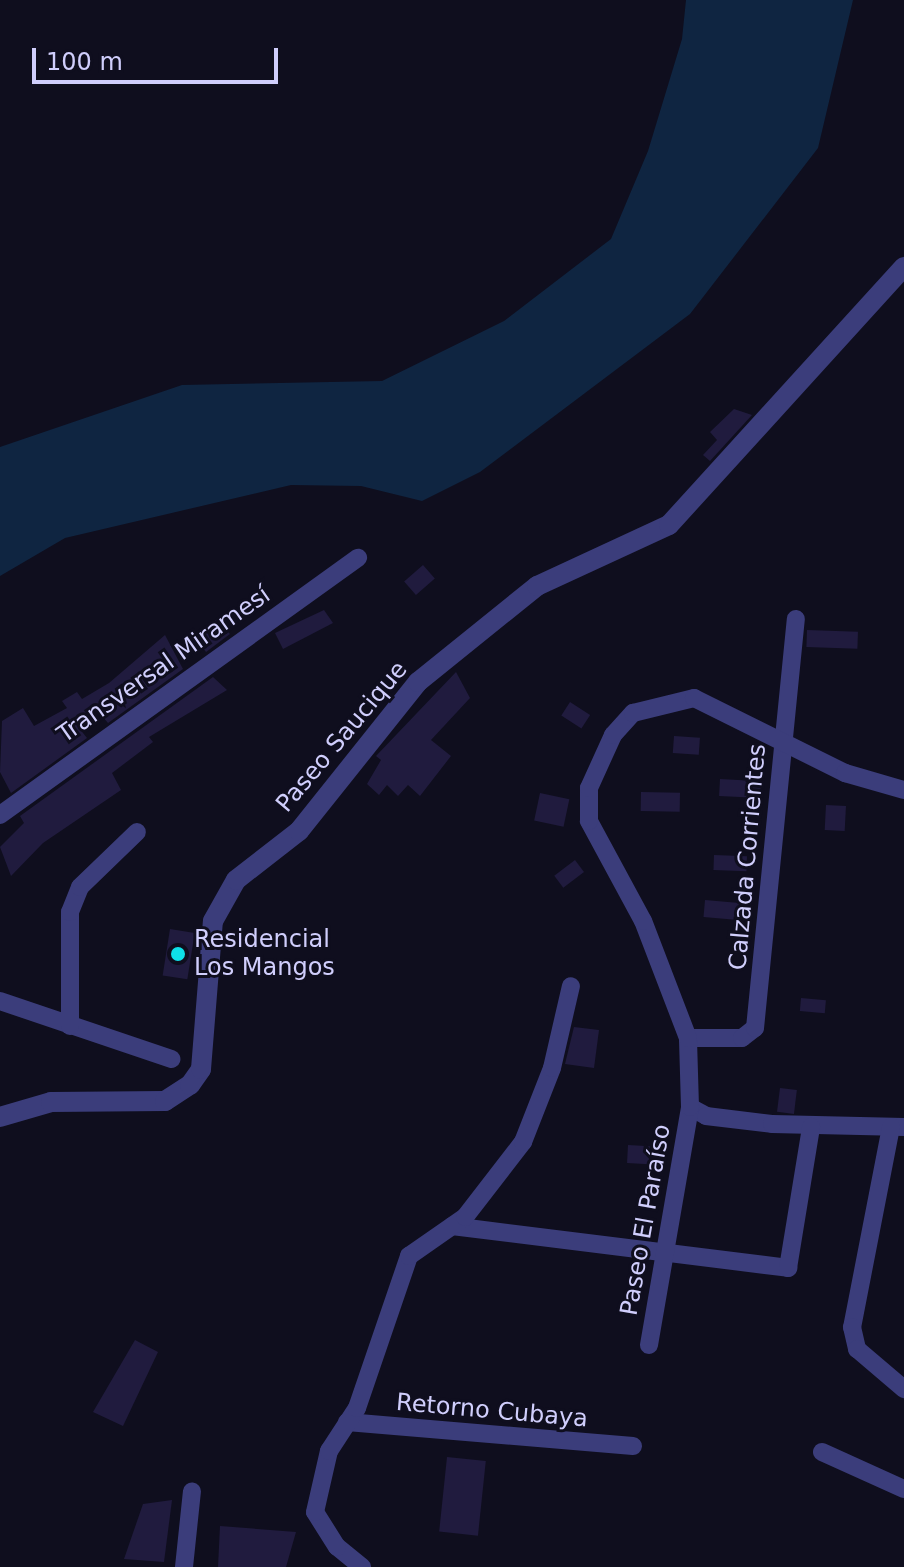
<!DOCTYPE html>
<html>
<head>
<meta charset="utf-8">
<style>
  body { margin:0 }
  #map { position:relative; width:904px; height:1567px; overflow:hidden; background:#0f0e1e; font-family:"DejaVu Sans",sans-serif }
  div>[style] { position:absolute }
  .water>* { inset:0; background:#0f2541 }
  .building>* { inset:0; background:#201b3e; transform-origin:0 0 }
  .minor>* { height:18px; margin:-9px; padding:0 9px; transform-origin:9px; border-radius:9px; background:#3b3d7b }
  .tertiary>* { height:20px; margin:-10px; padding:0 10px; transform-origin:10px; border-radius:10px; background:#3b3d7b }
  .dots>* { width:22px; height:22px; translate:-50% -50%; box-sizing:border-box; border:4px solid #0f0e1e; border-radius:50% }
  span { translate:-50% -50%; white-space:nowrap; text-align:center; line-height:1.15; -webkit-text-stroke:6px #0f0e1e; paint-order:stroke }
  .street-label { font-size:24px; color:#d0cefc }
  .poi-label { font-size:24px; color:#d0cefc }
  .left { translate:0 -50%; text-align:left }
  .scale { position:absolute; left:32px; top:48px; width:246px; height:36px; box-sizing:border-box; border:4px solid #d0cefc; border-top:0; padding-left:10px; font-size:24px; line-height:28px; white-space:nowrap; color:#d0cefc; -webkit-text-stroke:6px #0f0e1e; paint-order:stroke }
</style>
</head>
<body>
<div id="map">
  <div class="water">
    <i style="clip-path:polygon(686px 0,853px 0,818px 148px,690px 314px,480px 472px,422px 501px,361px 486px,291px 485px,65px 538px,0 576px,0 447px,182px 385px,382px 381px,504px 321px,611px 239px,648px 151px,682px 39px)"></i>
  </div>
  <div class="building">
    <i style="clip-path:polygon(734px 409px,752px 415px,710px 461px,703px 455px,717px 440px,710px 432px)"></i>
    <i style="left:423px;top:565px;width:18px;height:25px;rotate:49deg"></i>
    <i style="clip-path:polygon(324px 610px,333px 623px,283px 649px,275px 633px)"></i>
    <i style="clip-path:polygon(216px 620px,230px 634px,206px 652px,196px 638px)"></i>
    <i style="left:807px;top:630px;width:51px;height:17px;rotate:2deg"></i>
    <i style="clip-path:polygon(165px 635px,183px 669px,108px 723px,97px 710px,75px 723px,87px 738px,11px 793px,0 772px,2px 721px,23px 708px,34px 726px,67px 708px,62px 701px,77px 692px,82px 699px,109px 683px)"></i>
    <i style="clip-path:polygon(456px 672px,470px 698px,431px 740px,451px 756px,420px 796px,408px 785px,398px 796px,387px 785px,379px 795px,367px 784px,381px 760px,376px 756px)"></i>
    <i style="clip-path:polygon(213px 677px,227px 690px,149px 737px,153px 742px,112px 773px,121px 790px,43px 843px,11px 876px,0 847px,24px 823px,20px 816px)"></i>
    <i style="left:570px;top:702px;width:24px;height:16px;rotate:33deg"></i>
    <i style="left:674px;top:736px;width:26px;height:17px;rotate:4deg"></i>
    <i style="left:720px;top:779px;width:41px;height:17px;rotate:3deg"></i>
    <i style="left:641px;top:792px;width:39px;height:19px;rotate:1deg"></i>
    <i style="left:540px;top:793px;width:30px;height:28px;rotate:12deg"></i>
    <i style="left:826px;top:805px;width:20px;height:25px;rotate:3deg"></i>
    <i style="left:714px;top:855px;width:33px;height:15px;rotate:2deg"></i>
    <i style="left:575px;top:860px;width:15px;height:26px;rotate:53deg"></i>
    <i style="left:705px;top:900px;width:43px;height:17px;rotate:5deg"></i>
    <i style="left:170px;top:929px;width:25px;height:47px;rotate:9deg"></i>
    <i style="left:801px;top:998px;width:25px;height:13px;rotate:5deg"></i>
    <i style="clip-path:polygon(574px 1027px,599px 1030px,594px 1068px,565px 1064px)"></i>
    <i style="left:780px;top:1088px;width:17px;height:24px;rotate:7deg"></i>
    <i style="left:628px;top:1145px;width:22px;height:18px;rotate:3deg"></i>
    <i style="clip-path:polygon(135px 1340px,158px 1352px,123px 1426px,93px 1412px)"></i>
    <i style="left:447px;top:1457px;width:39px;height:75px;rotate:6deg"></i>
    <i style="clip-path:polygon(172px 1500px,164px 1562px,124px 1559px,143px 1504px)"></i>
    <i style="clip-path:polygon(220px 1526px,296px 1532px,286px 1567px,218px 1567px)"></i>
  </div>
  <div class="minor">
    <i style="left:0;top:815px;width:441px;rotate:-35.7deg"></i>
    <i style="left:0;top:1001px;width:181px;rotate:18.7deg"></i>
    <i style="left:70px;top:1026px;width:114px;rotate:-90deg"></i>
    <i style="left:70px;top:912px;width:27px;rotate:-68deg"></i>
    <i style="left:80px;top:887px;width:79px;rotate:-44deg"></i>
    <i style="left:688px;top:1038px;width:54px"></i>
    <i style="left:742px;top:1038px;width:16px;rotate:-38deg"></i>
    <i style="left:755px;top:1028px;width:411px;rotate:-84.3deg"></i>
    <i style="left:690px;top:1107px;width:18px;rotate:29deg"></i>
    <i style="left:706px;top:1116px;width:66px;rotate:6.9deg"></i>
    <i style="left:772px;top:1124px;width:132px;rotate:1.3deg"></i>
    <i style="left:891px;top:1127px;width:204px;rotate:101deg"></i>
    <i style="left:852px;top:1327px;width:23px;rotate:77deg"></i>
    <i style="left:857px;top:1349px;width:62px;rotate:40.4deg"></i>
    <i style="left:452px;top:1226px;width:339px;rotate:7.1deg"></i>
    <i style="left:788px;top:1268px;width:143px;rotate:-80.7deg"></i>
    <i style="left:649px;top:1345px;width:242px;rotate:-80.2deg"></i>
    <i style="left:690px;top:1107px;width:69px;rotate:-91.7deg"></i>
    <i style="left:688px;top:1038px;width:125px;rotate:-111deg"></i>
    <i style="left:643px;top:921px;width:114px;rotate:-118.4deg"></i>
    <i style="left:589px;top:821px;width:33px;rotate:-90deg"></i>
    <i style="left:589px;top:788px;width:58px;rotate:-65.6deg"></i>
    <i style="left:613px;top:735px;width:30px;rotate:-48deg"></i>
    <i style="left:633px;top:713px;width:63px;rotate:-13.8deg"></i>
    <i style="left:694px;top:698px;width:169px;rotate:26.4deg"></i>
    <i style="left:845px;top:773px;width:61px;rotate:16.1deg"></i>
    <i style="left:347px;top:1422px;width:287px;rotate:4.8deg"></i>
    <i style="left:822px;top:1452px;width:90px;rotate:24.3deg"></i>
    <i style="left:184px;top:1567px;width:76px;rotate:-84deg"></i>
    <i style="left:362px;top:1567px;width:32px;rotate:-141deg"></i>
    <i style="left:337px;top:1547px;width:41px;rotate:-122.2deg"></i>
    <i style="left:315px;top:1512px;width:63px;rotate:-77.1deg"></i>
    <i style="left:329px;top:1451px;width:51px;rotate:-56.9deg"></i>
    <i style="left:357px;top:1408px;width:161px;rotate:-71.1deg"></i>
    <i style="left:409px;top:1256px;width:68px;rotate:-34.9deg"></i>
    <i style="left:465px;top:1217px;width:95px;rotate:-52.3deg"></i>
    <i style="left:523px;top:1142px;width:79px;rotate:-68.6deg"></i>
    <i style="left:552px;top:1068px;width:84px;rotate:-77deg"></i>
  </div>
  <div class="tertiary">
    <i style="left:0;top:1117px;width:53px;rotate:-16.4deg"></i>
    <i style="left:51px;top:1102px;width:114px;rotate:-0.5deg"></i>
    <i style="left:165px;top:1101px;width:30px;rotate:-33deg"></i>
    <i style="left:190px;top:1085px;width:19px;rotate:-55deg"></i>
    <i style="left:201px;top:1069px;width:148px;rotate:-85.4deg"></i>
    <i style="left:213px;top:921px;width:47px;rotate:-60.7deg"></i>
    <i style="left:236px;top:880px;width:80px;rotate:-37.9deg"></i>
    <i style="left:299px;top:831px;width:191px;rotate:-51.4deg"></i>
    <i style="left:418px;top:682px;width:153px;rotate:-38.9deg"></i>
    <i style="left:537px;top:586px;width:145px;rotate:-24.8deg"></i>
    <i style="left:669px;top:525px;width:349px;rotate:-47.7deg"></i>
  </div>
  <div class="dots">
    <i style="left:178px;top:954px;background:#0ee0e8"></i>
  </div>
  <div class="street-label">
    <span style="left:164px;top:665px;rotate:-35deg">Transversal Miramesí</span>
    <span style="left:342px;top:737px;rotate:-50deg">Paseo Saucique</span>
    <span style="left:748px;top:857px;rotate:-85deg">Calzada Corrientes</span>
    <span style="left:646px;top:1220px;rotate:-80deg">Paseo El Paraíso</span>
    <span style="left:492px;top:1411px;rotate:5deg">Retorno Cubaya</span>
  </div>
  <div class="poi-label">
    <span class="left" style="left:194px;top:954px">Residencial<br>Los Mangos</span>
  </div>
  <div class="scale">100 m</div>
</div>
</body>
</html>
